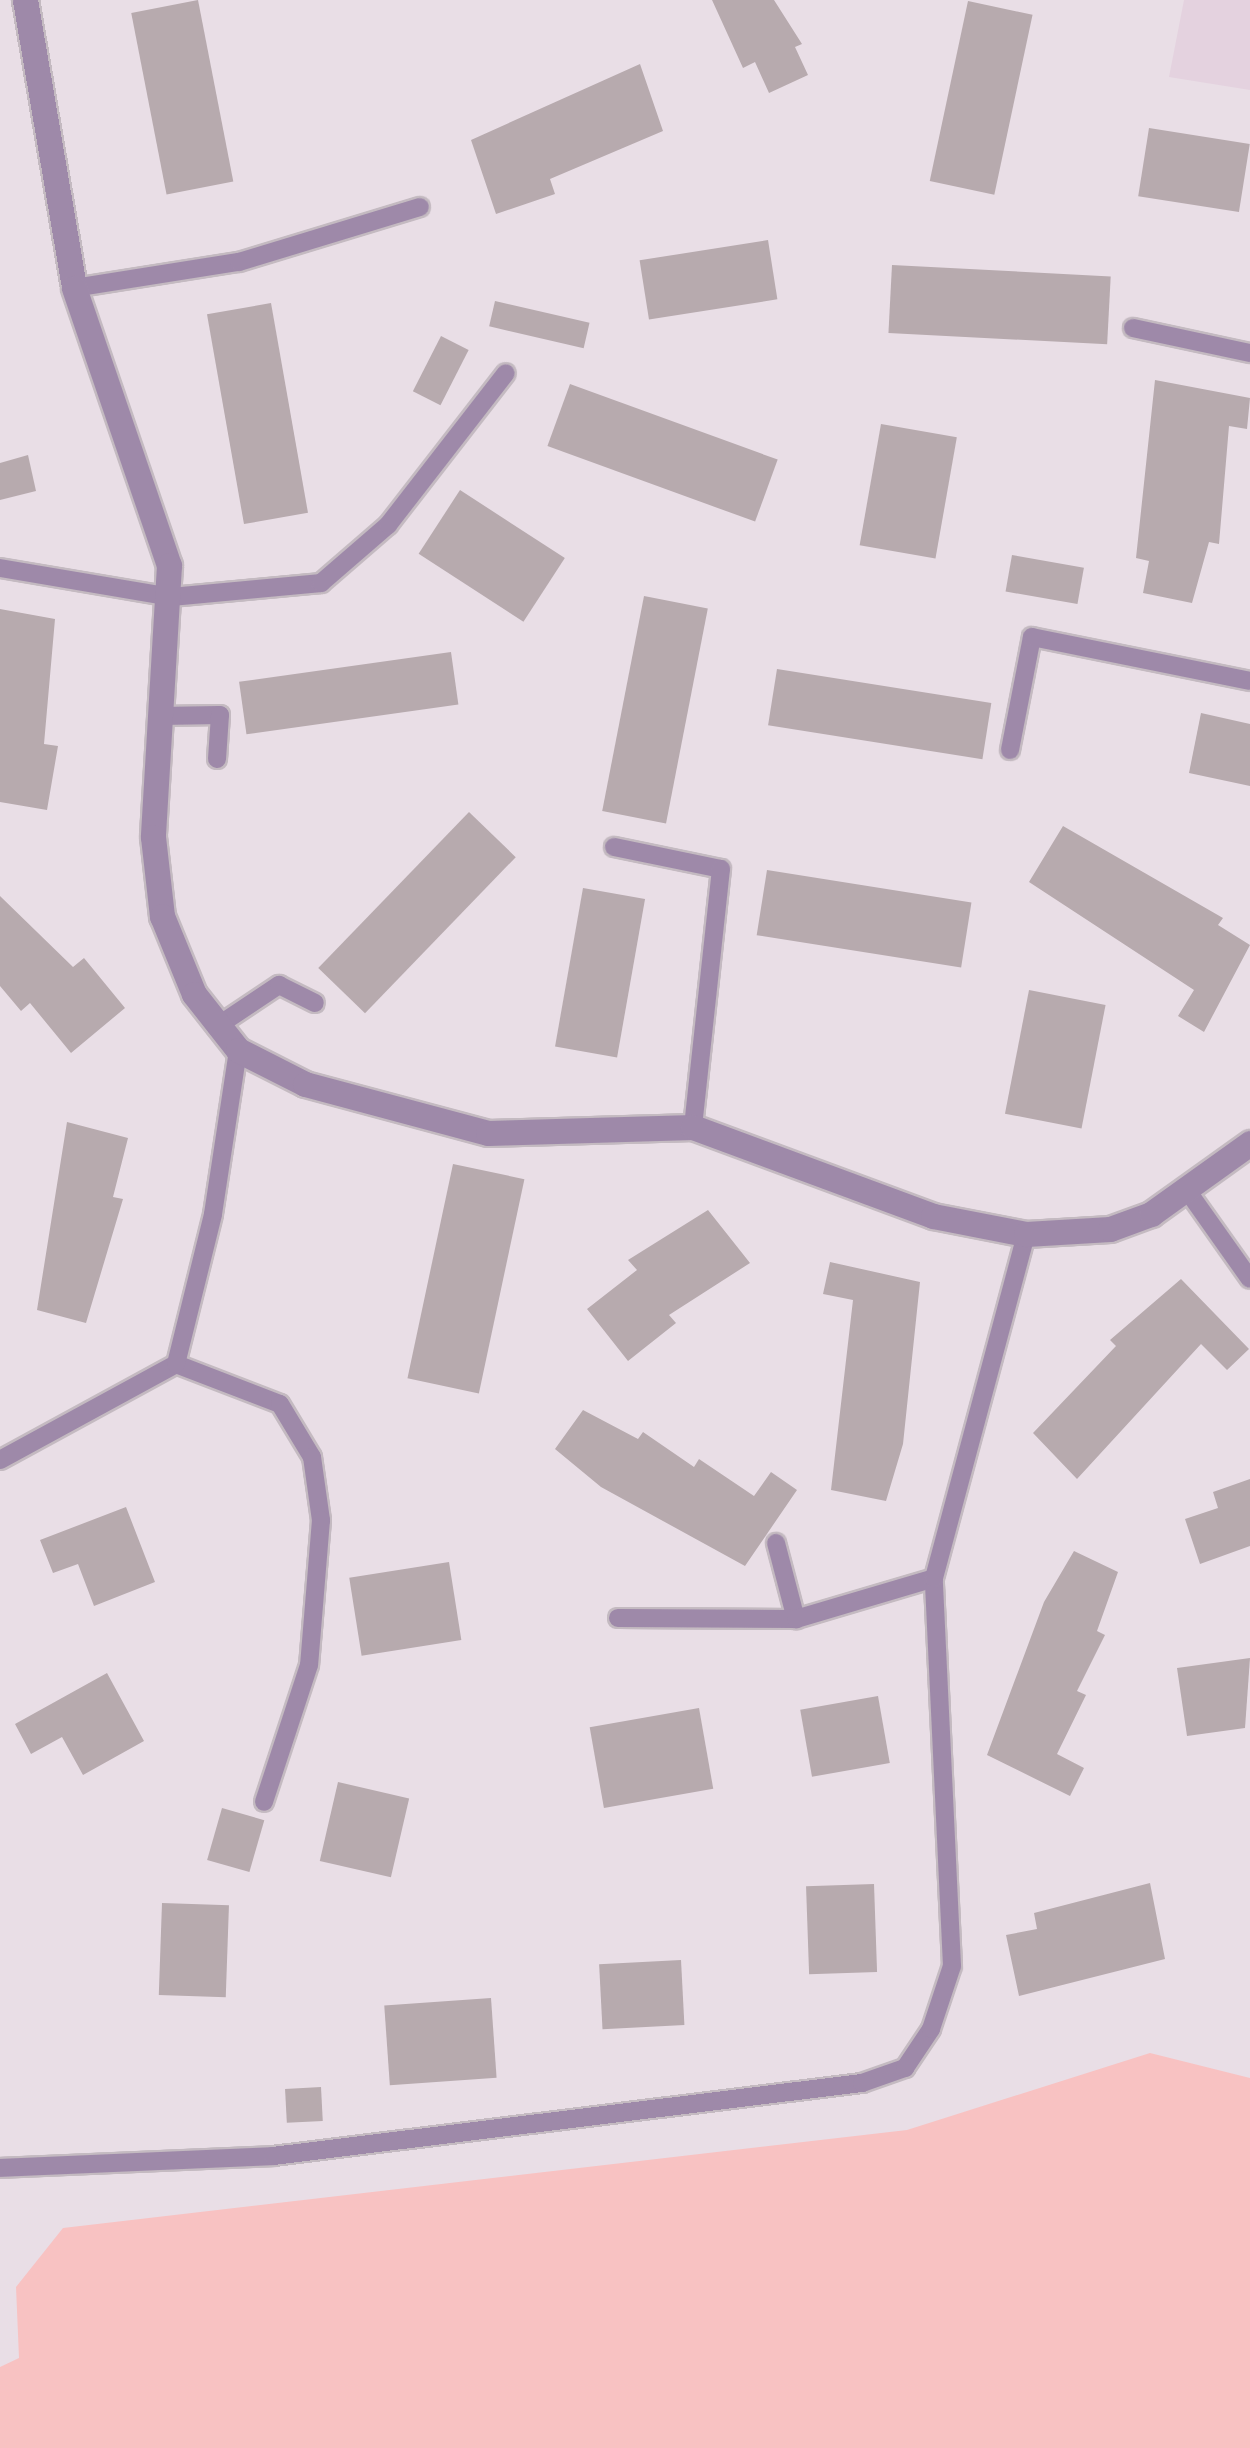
<!DOCTYPE html>
<html>
<head>
<meta charset="utf-8">
<style>
  body { margin:0 }
  #map { position:relative; width:1250px; height:2448px; overflow:hidden; background:#e9dee6; font-family:"Alegreya Sans",sans-serif }
  div>[style] { position:absolute }
  .built>* { inset:0; background:#e4d2df }
  .green>* { inset:0; background:#f8c2c2 }
  .building>* { inset:0; background:#b7aaae; transform-origin:0 0 }
  .roads { filter:drop-shadow(2px 0 #c4bac1) drop-shadow(-2px 0 #c4bac1) drop-shadow(0 2px #c4bac1) drop-shadow(0 -2px #c4bac1) }
  .service>* { height:18px; margin:-9px; padding:0 9px; transform-origin:9px; border-radius:9px; background:#9e89a9 }
  .minor>* { height:25px; margin:-12.5px; padding:0 12.5px; transform-origin:12.5px; border-radius:12.5px; background:#9e89a9 }
  span { translate:-50% -50%; white-space:nowrap; text-align:center; line-height:1.15; -webkit-text-stroke:10px #e9dee6; paint-order:stroke }
</style>
</head>
<body>
<div id="map">
  <div class="built">
    <i style="clip-path:polygon(1184px 0,1250px 0,1250px 90px,1169px 77px)"></i>
  </div>
  <div class="green">
    <i style="clip-path:polygon(1150px 2053px,1250px 2078px,1250px 2448px,0 2448px,0 2367px,19px 2358px,16px 2287px,63px 2228px,907px 2130px)"></i>
  </div>
  <div class="building">
    <i style="left:198px;top:0;width:185px;height:68px;rotate:79deg"></i>
    <i style="clip-path:polygon(712px 0,774px 0,802px 44px,795px 47px,808px 75px,769px 93px,755px 62px,743px 68px)"></i>
    <i style="left:968px;top:1px;width:66px;height:184px;rotate:12deg"></i>
    <i style="clip-path:polygon(640px 64px,663px 131px,550px 179px,555px 194px,496px 214px,471px 140px)"></i>
    <i style="left:1149px;top:128px;width:102px;height:69px;rotate:9deg"></i>
    <i style="left:768px;top:240px;width:60px;height:130px;rotate:81deg"></i>
    <i style="left:892px;top:265px;width:219px;height:68px;rotate:3deg"></i>
    <i style="left:495px;top:301px;width:97px;height:26px;rotate:13deg"></i>
    <i style="left:271px;top:303px;width:213px;height:65px;rotate:80deg"></i>
    <i style="left:441px;top:336px;width:31px;height:62px;rotate:27deg"></i>
    <i style="clip-path:polygon(1155px 380px,1250px 398px,1247px 429px,1229px 426px,1219px 544px,1209px 542px,1192px 603px,1143px 593px,1149px 561px,1136px 558px)"></i>
    <i style="left:570px;top:384px;width:221px;height:66px;rotate:20deg"></i>
    <i style="left:881px;top:424px;width:77px;height:123px;rotate:10deg"></i>
    <i style="clip-path:polygon(28px 455px,36px 491px,0 500px,0 463px)"></i>
    <i style="left:460px;top:490px;width:125px;height:76px;rotate:33deg"></i>
    <i style="left:1012px;top:555px;width:73px;height:37px;rotate:10deg"></i>
    <i style="left:644px;top:596px;width:65px;height:219px;rotate:11deg"></i>
    <i style="clip-path:polygon(0 609px,55px 619px,44px 744px,58px 746px,47px 810px,0 802px)"></i>
    <i style="left:451px;top:652px;width:53px;height:214px;rotate:82deg"></i>
    <i style="left:777px;top:669px;width:217px;height:57px;rotate:9deg"></i>
    <i style="clip-path:polygon(1201px 713px,1250px 724px,1250px 786px,1189px 773px)"></i>
    <i style="left:469px;top:812px;width:65px;height:217px;rotate:44deg"></i>
    <i style="clip-path:polygon(1063px 826px,1223px 918px,1218px 925px,1250px 945px,1204px 1032px,1178px 1016px,1194px 990px,1029px 882px)"></i>
    <i style="left:767px;top:870px;width:207px;height:66px;rotate:9deg"></i>
    <i style="left:583px;top:888px;width:63px;height:161px;rotate:10deg"></i>
    <i style="clip-path:polygon(0 896px,73px 967px,84px 958px,125px 1008px,71px 1053px,30px 1003px,21px 1011px,0 986px)"></i>
    <i style="left:1029px;top:990px;width:78px;height:126px;rotate:11deg"></i>
    <i style="clip-path:polygon(67px 1122px,128px 1138px,113px 1197px,123px 1199px,86px 1323px,37px 1310px)"></i>
    <i style="left:453px;top:1164px;width:73px;height:219px;rotate:12deg"></i>
    <i style="clip-path:polygon(708px 1210px,750px 1263px,669px 1315px,676px 1323px,628px 1361px,587px 1309px,637px 1270px,628px 1260px)"></i>
    <i style="clip-path:polygon(830px 1262px,920px 1282px,903px 1444px,886px 1501px,831px 1490px,853px 1300px,823px 1294px)"></i>
    <i style="clip-path:polygon(1181px 1279px,1249px 1349px,1227px 1370px,1201px 1344px,1077px 1479px,1033px 1433px,1116px 1346px,1110px 1340px)"></i>
    <i style="clip-path:polygon(583px 1410px,638px 1439px,643px 1432px,694px 1467px,699px 1459px,754px 1496px,771px 1472px,797px 1490px,745px 1566px,601px 1487px,555px 1449px)"></i>
    <i style="clip-path:polygon(1250px 1479px,1250px 1546px,1200px 1564px,1185px 1519px,1218px 1508px,1213px 1492px)"></i>
    <i style="clip-path:polygon(126px 1507px,155px 1582px,94px 1606px,78px 1564px,53px 1573px,40px 1540px)"></i>
    <i style="clip-path:polygon(1074px 1551px,1118px 1572px,1097px 1631px,1105px 1635px,1077px 1691px,1086px 1695px,1057px 1754px,1084px 1768px,1070px 1796px,987px 1755px,1044px 1602px)"></i>
    <i style="left:449px;top:1562px;width:79px;height:101px;rotate:81deg"></i>
    <i style="clip-path:polygon(1250px 1658px,1245px 1728px,1187px 1736px,1177px 1668px)"></i>
    <i style="clip-path:polygon(107px 1673px,144px 1741px,83px 1775px,62px 1737px,31px 1754px,15px 1724px)"></i>
    <i style="left:878px;top:1696px;width:68px;height:79px;rotate:80deg"></i>
    <i style="left:699px;top:1708px;width:82px;height:111px;rotate:80deg"></i>
    <i style="left:338px;top:1782px;width:73px;height:81px;rotate:13deg"></i>
    <i style="left:222px;top:1808px;width:44px;height:54px;rotate:16deg"></i>
    <i style="clip-path:polygon(1150px 1883px,1165px 1959px,1019px 1996px,1006px 1935px,1037px 1929px,1034px 1913px)"></i>
    <i style="left:874px;top:1884px;width:88px;height:68px;rotate:88deg"></i>
    <i style="left:162px;top:1903px;width:67px;height:92px;rotate:2deg"></i>
    <i style="left:681px;top:1960px;width:65px;height:82px;rotate:87deg"></i>
    <i style="left:491px;top:1998px;width:80px;height:107px;rotate:86deg"></i>
    <i style="left:321px;top:2087px;width:34px;height:36px;rotate:87deg"></i>
  </div>
  <div class="roads">
    <div class="service">
      <i style="left:74px;top:288px;width:167px;rotate:-9deg"></i>
      <i style="left:239px;top:262px;width:189px;rotate:-16.9deg"></i>
      <i style="left:1133px;top:328px;width:120px;rotate:12.1deg"></i>
      <i style="left:0;top:568px;width:173px;rotate:9.6deg"></i>
      <i style="left:171px;top:597px;width:151px;rotate:-5.3deg"></i>
      <i style="left:321px;top:583px;width:89px;rotate:-40.9deg"></i>
      <i style="left:388px;top:525px;width:192px;rotate:-52.2deg"></i>
      <i style="left:160px;top:716px;width:60px;rotate:-1deg"></i>
      <i style="left:220px;top:715px;width:44px;rotate:93.9deg"></i>
      <i style="left:1010px;top:750px;width:115px;rotate:-79deg"></i>
      <i style="left:1032px;top:637px;width:222px;rotate:11.4deg"></i>
      <i style="left:614px;top:847px;width:109px;rotate:11.6deg"></i>
      <i style="left:721px;top:869px;width:260px;rotate:96.2deg"></i>
      <i style="left:216px;top:1027px;width:76px;rotate:-33.7deg"></i>
      <i style="left:279px;top:985px;width:40px;rotate:26.6deg"></i>
      <i style="left:1189px;top:1193px;width:105px;rotate:54.7deg"></i>
      <i style="left:176px;top:1364px;width:111px;rotate:21deg"></i>
      <i style="left:280px;top:1404px;width:62px;rotate:58.9deg"></i>
      <i style="left:312px;top:1457px;width:64px;rotate:81.9deg"></i>
      <i style="left:321px;top:1520px;width:145px;rotate:94.7deg"></i>
      <i style="left:309px;top:1665px;width:144px;rotate:108.2deg"></i>
      <i style="left:0;top:1460px;width:200px;rotate:-28.6deg"></i>
      <i style="left:176px;top:1364px;width:154px;rotate:-76.1deg"></i>
      <i style="left:213px;top:1214px;width:166px;rotate:-81.3deg"></i>
      <i style="left:776px;top:1543px;width:79px;rotate:75.3deg"></i>
      <i style="left:618px;top:1618px;width:178px;rotate:0.3deg"></i>
      <i style="left:796px;top:1619px;width:144px;rotate:-16.5deg"></i>
      <i style="left:0;top:2168px;width:273px;rotate:-2.5deg"></i>
      <i style="left:273px;top:2156px;width:594px;rotate:-7.07deg"></i>
      <i style="left:862px;top:2083px;width:46px;rotate:-19.2deg"></i>
      <i style="left:905px;top:2068px;width:47px;rotate:-56.3deg"></i>
      <i style="left:931px;top:2029px;width:66px;rotate:-71.6deg"></i>
      <i style="left:952px;top:1966px;width:388px;rotate:-92.7deg"></i>
      <i style="left:934px;top:1578px;width:356px;rotate:-75deg"></i>
    </div>
    <div class="minor">
      <i style="left:25px;top:0;width:292px;rotate:80.3deg"></i>
      <i style="left:74px;top:288px;width:293px;rotate:71.1deg"></i>
      <i style="left:169px;top:565px;width:272px;rotate:93.4deg"></i>
      <i style="left:153px;top:837px;width:80px;rotate:83.5deg"></i>
      <i style="left:162px;top:916px;width:84px;rotate:67.7deg"></i>
      <i style="left:194px;top:994px;width:71px;rotate:51.8deg"></i>
      <i style="left:238px;top:1050px;width:75px;rotate:26.9deg"></i>
      <i style="left:305px;top:1084px;width:189px;rotate:15deg"></i>
      <i style="left:488px;top:1133px;width:205px;rotate:-1.7deg"></i>
      <i style="left:693px;top:1127px;width:256px;rotate:20.3deg"></i>
      <i style="left:933px;top:1216px;width:95px;rotate:11deg"></i>
      <i style="left:1026px;top:1234px;width:84px;rotate:-3.4deg"></i>
      <i style="left:1110px;top:1229px;width:44px;rotate:-20.1deg"></i>
      <i style="left:1151px;top:1214px;width:122px;rotate:-35.6deg"></i>
    </div>
  </div>
</div>
</body>
</html>
